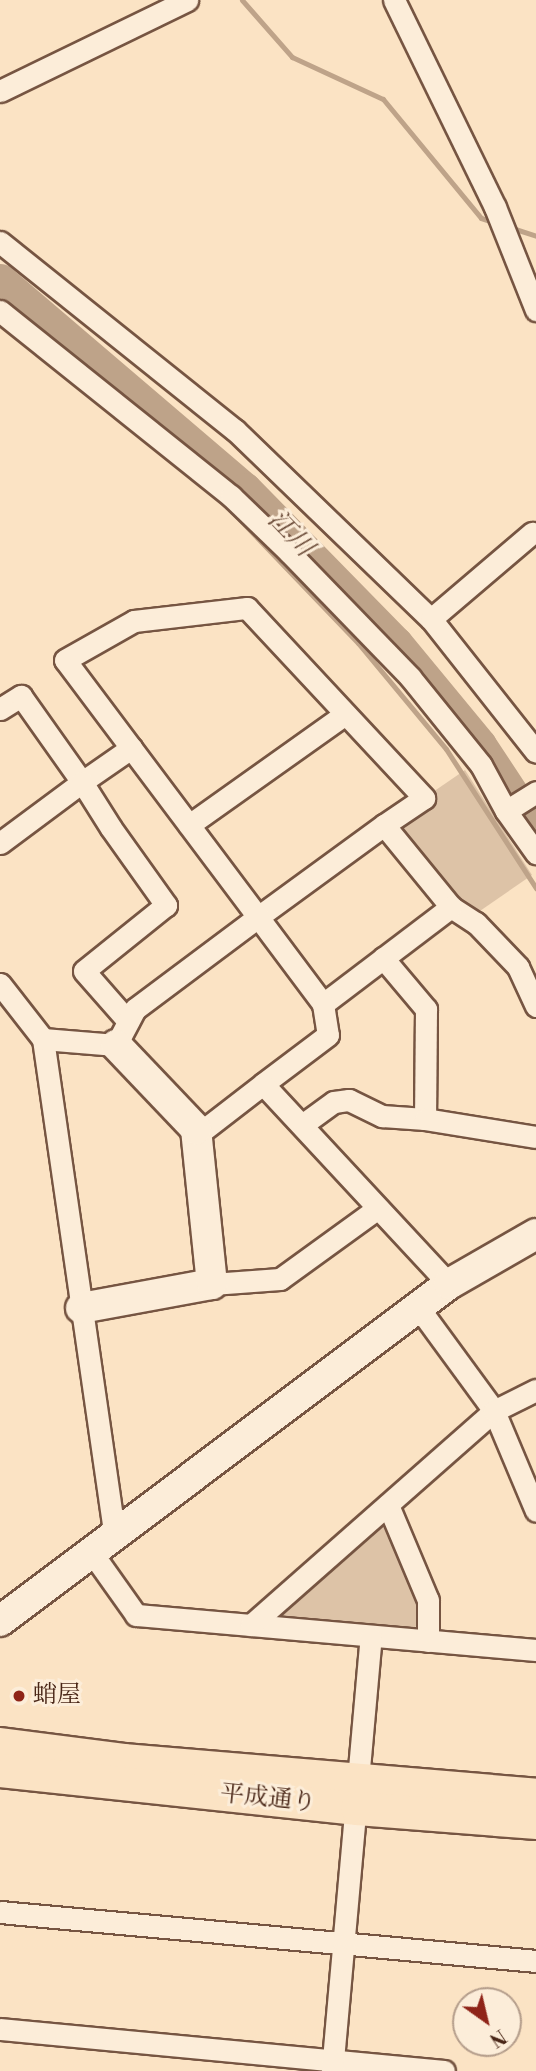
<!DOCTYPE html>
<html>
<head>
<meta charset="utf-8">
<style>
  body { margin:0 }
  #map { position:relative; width:536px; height:2071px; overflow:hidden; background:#fbe3c4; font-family:"Libre Bodoni","Noto Serif JP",serif }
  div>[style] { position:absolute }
  .green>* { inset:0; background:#ddc3a7 }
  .stream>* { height:5px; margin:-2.5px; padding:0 2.5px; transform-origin:2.5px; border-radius:2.5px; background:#bea389 }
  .river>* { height:33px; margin:-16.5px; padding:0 16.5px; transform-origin:16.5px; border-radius:16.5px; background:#bea389 }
  .roads { filter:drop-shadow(2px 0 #765542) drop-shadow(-2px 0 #765542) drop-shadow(0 2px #765542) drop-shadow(0 -2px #765542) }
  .street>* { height:21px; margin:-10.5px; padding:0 10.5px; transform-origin:10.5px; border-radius:10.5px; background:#fcedd9 }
  .secondary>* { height:30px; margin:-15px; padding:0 15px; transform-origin:15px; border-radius:15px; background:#fcedd9 }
  .primary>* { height:33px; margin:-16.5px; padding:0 16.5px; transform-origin:16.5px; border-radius:16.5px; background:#fbe3c4 }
  .dots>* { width:19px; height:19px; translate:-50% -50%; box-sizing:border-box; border:4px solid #fcedd9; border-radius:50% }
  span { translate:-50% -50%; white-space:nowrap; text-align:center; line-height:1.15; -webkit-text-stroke:6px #fcedd9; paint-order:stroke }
  .poi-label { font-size:24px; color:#492617 }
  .left { translate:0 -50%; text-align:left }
  .street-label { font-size:24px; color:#492617 }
  .water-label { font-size:26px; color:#6c4c39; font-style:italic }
  .north { position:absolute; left:452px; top:1987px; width:70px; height:70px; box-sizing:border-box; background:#fcedd9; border:2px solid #b49d8b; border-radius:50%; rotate:146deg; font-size:19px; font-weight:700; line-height:28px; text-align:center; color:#492617 }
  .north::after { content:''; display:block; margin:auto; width:24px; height:32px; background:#8f2418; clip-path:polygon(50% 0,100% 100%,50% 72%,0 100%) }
</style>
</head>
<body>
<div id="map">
  <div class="green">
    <i style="clip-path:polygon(465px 770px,532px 875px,477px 913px,442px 890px,398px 831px,398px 816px)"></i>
    <i style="clip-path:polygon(374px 1524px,391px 1526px,417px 1596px,418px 1625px,407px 1632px,282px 1622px,279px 1608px)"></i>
  </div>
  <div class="stream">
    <i style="left:242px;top:0;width:76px;rotate:48.7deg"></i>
    <i style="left:292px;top:57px;width:100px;rotate:24.8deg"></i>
    <i style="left:383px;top:99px;width:154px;rotate:50.5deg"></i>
    <i style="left:481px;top:218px;width:13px;rotate:18deg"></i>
    <i style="left:509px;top:227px;width:28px;rotate:18deg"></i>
    <i style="left:221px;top:500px;width:198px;rotate:46.2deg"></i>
    <i style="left:358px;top:643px;width:138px;rotate:50.3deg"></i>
    <i style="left:446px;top:749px;width:166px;rotate:57.1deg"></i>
  </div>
  <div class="river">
    <i style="left:0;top:280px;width:322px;rotate:40.5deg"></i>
    <i style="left:245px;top:489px;width:216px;rotate:45.6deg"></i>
    <i style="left:396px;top:643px;width:132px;rotate:50.5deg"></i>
    <i style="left:480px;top:745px;width:102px;rotate:56.6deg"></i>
  </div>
  <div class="roads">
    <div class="street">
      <i style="left:394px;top:0;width:230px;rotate:64deg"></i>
      <i style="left:495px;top:207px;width:111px;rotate:68.3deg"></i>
      <i style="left:0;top:91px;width:208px;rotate:-25.9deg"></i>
      <i style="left:0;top:242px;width:301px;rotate:38.7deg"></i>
      <i style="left:235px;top:430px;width:272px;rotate:44deg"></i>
      <i style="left:431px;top:619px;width:133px;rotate:-40.4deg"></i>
      <i style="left:0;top:311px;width:296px;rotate:38.7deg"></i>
      <i style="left:231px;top:496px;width:81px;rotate:44deg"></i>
      <i style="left:289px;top:552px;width:174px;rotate:45.9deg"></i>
      <i style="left:410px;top:677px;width:113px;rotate:51.1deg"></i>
      <i style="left:481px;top:765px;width:52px;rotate:61.5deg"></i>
      <i style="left:506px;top:811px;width:52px;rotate:54.5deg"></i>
      <i style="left:431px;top:619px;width:169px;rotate:51.7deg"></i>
      <i style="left:0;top:709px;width:25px;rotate:-32deg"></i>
      <i style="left:21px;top:696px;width:105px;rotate:54.7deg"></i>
      <i style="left:82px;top:782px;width:60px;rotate:-34.8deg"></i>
      <i style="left:506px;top:811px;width:36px;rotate:-32deg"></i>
      <i style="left:189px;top:825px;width:191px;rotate:-35.4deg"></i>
      <i style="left:384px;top:825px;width:156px;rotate:143.9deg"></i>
      <i style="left:258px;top:917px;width:321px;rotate:-126.9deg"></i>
      <i style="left:65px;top:660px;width:79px;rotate:-29.5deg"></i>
      <i style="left:134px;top:621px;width:114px;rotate:-6.6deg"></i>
      <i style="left:247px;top:608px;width:260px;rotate:47deg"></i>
      <i style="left:424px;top:798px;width:48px;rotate:146deg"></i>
      <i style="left:384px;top:825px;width:106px;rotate:50.7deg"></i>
      <i style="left:451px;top:907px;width:30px;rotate:33deg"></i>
      <i style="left:476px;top:923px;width:61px;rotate:46.3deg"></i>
      <i style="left:518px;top:967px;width:43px;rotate:65.2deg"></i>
      <i style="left:0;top:843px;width:102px;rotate:-36.6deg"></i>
      <i style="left:82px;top:782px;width:54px;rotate:57.8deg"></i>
      <i style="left:111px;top:828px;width:95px;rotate:54.5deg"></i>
      <i style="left:166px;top:905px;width:105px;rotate:141.2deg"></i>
      <i style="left:84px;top:971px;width:67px;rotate:48.7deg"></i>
      <i style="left:383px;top:958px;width:67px;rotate:49.9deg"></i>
      <i style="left:426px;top:1009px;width:110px;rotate:90.5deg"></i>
      <i style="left:0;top:984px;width:70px;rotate:52deg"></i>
      <i style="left:43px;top:1039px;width:504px;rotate:81.79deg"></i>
      <i style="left:323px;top:1004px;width:161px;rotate:-37.2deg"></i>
      <i style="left:43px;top:1039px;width:73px;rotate:4.7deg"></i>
      <i style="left:116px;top:1045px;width:41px;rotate:-62.2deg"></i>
      <i style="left:135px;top:1009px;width:154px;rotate:-36.8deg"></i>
      <i style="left:258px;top:917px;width:109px;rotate:53.2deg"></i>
      <i style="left:323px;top:1004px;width:31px;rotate:81deg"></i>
      <i style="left:328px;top:1035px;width:81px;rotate:143deg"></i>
      <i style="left:263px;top:1084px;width:273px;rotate:47.1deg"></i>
      <i style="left:302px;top:1125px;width:39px;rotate:-36deg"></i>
      <i style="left:334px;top:1102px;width:15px;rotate:-8deg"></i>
      <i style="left:349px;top:1100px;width:37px;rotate:26deg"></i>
      <i style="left:382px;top:1116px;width:43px;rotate:4deg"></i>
      <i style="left:425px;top:1119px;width:112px;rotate:9.2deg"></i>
      <i style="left:197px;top:1135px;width:83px;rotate:-37.7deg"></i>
      <i style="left:212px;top:1284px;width:68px;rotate:-4.2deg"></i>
      <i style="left:280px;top:1279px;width:121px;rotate:-35.9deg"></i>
      <i style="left:418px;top:1307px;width:129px;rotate:53.8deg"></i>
      <i style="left:494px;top:1411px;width:108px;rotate:67.2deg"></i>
      <i style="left:388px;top:1505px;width:103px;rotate:67.2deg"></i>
      <i style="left:428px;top:1600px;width:41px;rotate:90deg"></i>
      <i style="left:92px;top:1553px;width:76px;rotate:54.6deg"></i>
      <i style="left:136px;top:1615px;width:402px;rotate:5deg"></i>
      <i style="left:251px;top:1625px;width:324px;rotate:-41.4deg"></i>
      <i style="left:494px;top:1411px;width:47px;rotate:-26.6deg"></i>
      <i style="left:0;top:1912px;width:538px;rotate:5.22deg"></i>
      <i style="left:0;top:2029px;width:446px;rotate:5.4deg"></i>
      <i style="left:332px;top:2071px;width:435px;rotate:-84.9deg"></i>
    </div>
    <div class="secondary">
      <i style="left:81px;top:1308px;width:133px;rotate:-10.4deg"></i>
      <i style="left:212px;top:1284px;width:156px;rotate:-95.9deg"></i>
      <i style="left:196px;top:1129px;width:116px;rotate:-133.6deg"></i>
      <i style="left:0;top:1621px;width:561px;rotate:-36.89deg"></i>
      <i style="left:449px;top:1284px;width:100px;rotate:-29.9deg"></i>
    </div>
    <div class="primary">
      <i style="left:0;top:1744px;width:124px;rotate:7.4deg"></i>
      <i style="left:123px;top:1760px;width:414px;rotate:4.8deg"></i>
      <i style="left:0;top:1770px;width:359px;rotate:6.1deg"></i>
      <i style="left:357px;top:1808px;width:180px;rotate:4.5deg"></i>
    </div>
  </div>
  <div class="dots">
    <i style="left:19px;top:1696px;background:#8f2418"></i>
  </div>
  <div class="poi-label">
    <span class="left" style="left:33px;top:1696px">蛸屋</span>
  </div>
  <div class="street-label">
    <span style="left:268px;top:1799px;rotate:6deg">平成通り</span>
  </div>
  <div class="water-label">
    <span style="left:290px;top:534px;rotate:46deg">江川</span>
  </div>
  <div class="north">N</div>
</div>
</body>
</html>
